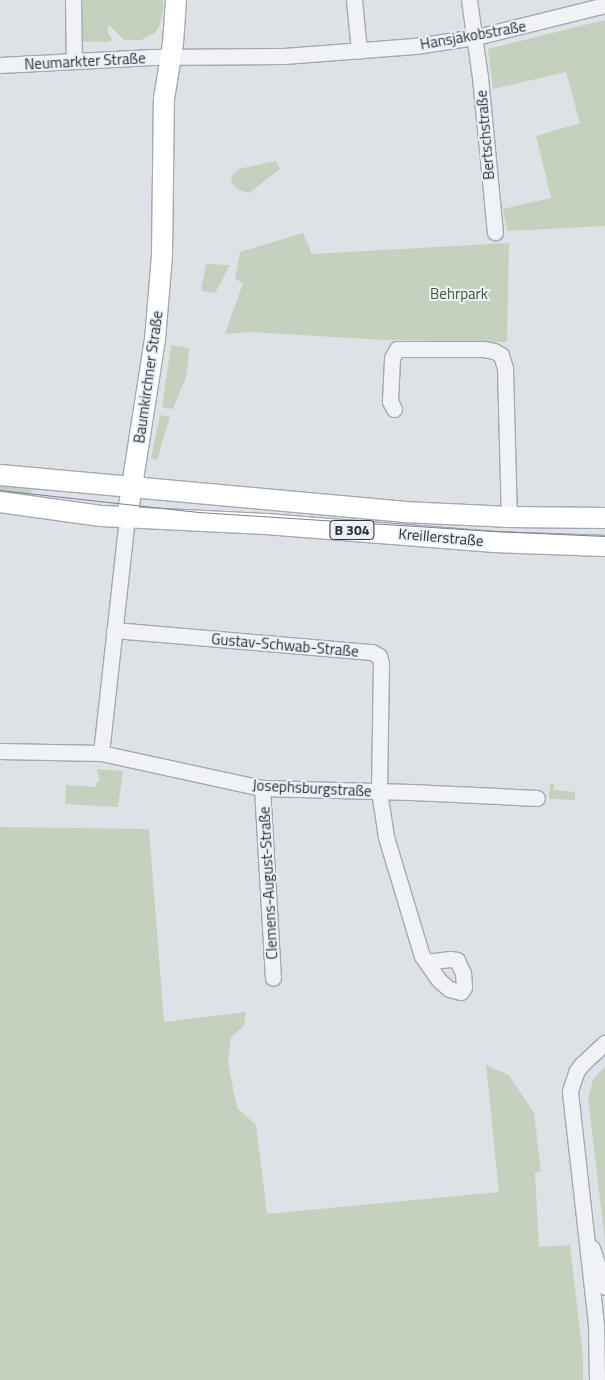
<!DOCTYPE html>
<html>
<head>
<meta charset="utf-8">
<style>
  body { margin:0 }
  #map { position:relative; width:605px; height:1380px; overflow:hidden; background:#dee2e7; font-family:"Titillium Web",sans-serif }
  div>[style] { position:absolute }
  .green>* { inset:0; background:#c4d1bf }
  .roads { filter:drop-shadow(1px 0 #a3a9b1) drop-shadow(-1px 0 #a3a9b1) drop-shadow(0 1px #a3a9b1) drop-shadow(0 -1px #a3a9b1) }
  .minor>* { height:15px; margin:-7.5px; padding:0 7.5px; transform-origin:7.5px; border-radius:7.5px; background:#f0f2f6 }
  .major>* { height:20px; margin:-10px; padding:0 10px; transform-origin:10px; border-radius:10px; background:#fff }
  .tram>* { height:1px; margin:-0.5px; padding:0 0.5px; transform-origin:0.5px; border-radius:0.5px; background:#788290 }
  span { translate:-50% -50%; white-space:nowrap; text-align:center; line-height:1.15; -webkit-text-stroke:4px #edf1f5; paint-order:stroke }
  .shield-label span { padding:1px 4px; background:#edf1f5; border:1px solid; border-radius:4px; -webkit-text-stroke-width:0 }
  .shield-label { font-size:14px; color:#27303d; font-weight:700 }
  .street-label { font-size:15px; color:#27303d }
  .park-label { font-size:15px; color:#3d5935 }
</style>
</head>
<body>
<div id="map">
  <div class="green">
    <i style="clip-path:polygon(79px 0,163px 0,163px 11px,160px 24px,155px 33px,141px 40px,124px 40px,109px 25px,107px 31px,112px 40px,109px 42px,80px 42px)"></i>
    <i style="clip-path:polygon(605px 20px,605px 226px,507px 231px,503px 209px,551px 198px,536px 136px,580px 123px,566px 72px,493px 89px,488px 49px)"></i>
    <i style="clip-path:polygon(276px 161px,280px 169px,249px 193px,238px 190px,232px 183px,231px 177px,238px 169px)"></i>
    <i style="clip-path:polygon(303px 233px,312px 254px,509px 243px,507px 342px,385px 340px,250px 332px,225px 334px,243px 283px,235px 279px,240px 252px)"></i>
    <i style="clip-path:polygon(206px 264px,230px 265px,215px 293px,201px 291px)"></i>
    <i style="clip-path:polygon(171px 345px,189px 348px,187px 374px,173px 409px,162px 407px)"></i>
    <i style="clip-path:polygon(160px 415px,170px 417px,157px 460px,151px 458px)"></i>
    <i style="clip-path:polygon(0 482px,33px 485px,30px 500px,0 495px)"></i>
    <i style="clip-path:polygon(97px 769px,123px 771px,118px 807px,65px 804px,66px 785px,96px 787px,97px 782px,100px 782px)"></i>
    <i style="clip-path:polygon(550px 784px,554px 784px,554px 790px,575px 792px,575px 800px,549px 799px)"></i>
    <i style="clip-path:polygon(0 827px,149px 829px,164px 1022px,246px 1012px,244px 1026px,231px 1037px,228px 1063px,237px 1108px,256px 1125px,267px 1214px,499px 1192px,486px 1065px,509px 1075px,534px 1113px,541px 1171px,535px 1173px,539px 1247px,570px 1245px,583px 1357px,583px 1380px,0 1380px)"></i>
    <i style="clip-path:polygon(605px 1066px,605px 1241px,588px 1099px,593px 1080px)"></i>
  </div>
  <div class="roads">
    <div class="minor">
      <i style="left:73px;top:0;width:61px;rotate:89.1deg"></i>
      <i style="left:354px;top:0;width:51px;rotate:84.4deg"></i>
      <i style="left:469px;top:0;width:78px;rotate:81.9deg"></i>
      <i style="left:480px;top:77px;width:156px;rotate:84.5deg"></i>
      <i style="left:0;top:65px;width:152px;rotate:-3deg"></i>
      <i style="left:152px;top:57px;width:132px;rotate:-0.4deg"></i>
      <i style="left:284px;top:56px;width:131px;rotate:-4.4deg"></i>
      <i style="left:415px;top:46px;width:62px;rotate:-8.4deg"></i>
      <i style="left:476px;top:37px;width:133px;rotate:-13.9deg"></i>
      <i style="left:394px;top:409px;width:9px;rotate:-117deg"></i>
      <i style="left:390px;top:401px;width:43px;rotate:-87.3deg"></i>
      <i style="left:392px;top:358px;width:10px;rotate:-61deg"></i>
      <i style="left:397px;top:349px;width:86px"></i>
      <i style="left:483px;top:349px;width:11px;rotate:10deg"></i>
      <i style="left:494px;top:351px;width:8px;rotate:30deg"></i>
      <i style="left:501px;top:355px;width:14px;rotate:73deg"></i>
      <i style="left:505px;top:368px;width:149px;rotate:88.5deg"></i>
      <i style="left:114px;top:630px;width:259px;rotate:4.9deg"></i>
      <i style="left:372px;top:652px;width:8px;rotate:30deg"></i>
      <i style="left:379px;top:656px;width:7px;rotate:74deg"></i>
      <i style="left:381px;top:663px;width:128px;rotate:90.9deg"></i>
      <i style="left:379px;top:791px;width:47px;rotate:81.3deg"></i>
      <i style="left:386px;top:837px;width:124px;rotate:73.2deg"></i>
      <i style="left:422px;top:956px;width:29px;rotate:55deg"></i>
      <i style="left:439px;top:980px;width:13px;rotate:42deg"></i>
      <i style="left:449px;top:989px;width:12px;rotate:14deg"></i>
      <i style="left:461px;top:992px;width:6px;rotate:-59deg"></i>
      <i style="left:464px;top:987px;width:14px;rotate:-94deg"></i>
      <i style="left:463px;top:973px;width:14px;rotate:-115deg"></i>
      <i style="left:457px;top:960px;width:7px;rotate:-172deg"></i>
      <i style="left:450px;top:959px;width:23px;rotate:173deg"></i>
      <i style="left:0;top:751px;width:101px;rotate:1.1deg"></i>
      <i style="left:101px;top:753px;width:165px;rotate:12.3deg"></i>
      <i style="left:262px;top:788px;width:149px;rotate:1.5deg"></i>
      <i style="left:411px;top:792px;width:126px;rotate:2.7deg"></i>
      <i style="left:101px;top:753px;width:236px;rotate:-83.7deg"></i>
      <i style="left:262px;top:788px;width:190px;rotate:86.7deg"></i>
      <i style="left:592px;top:1248px;width:41px;rotate:71.6deg"></i>
      <i style="left:597px;top:1380px;width:56px;rotate:-91deg"></i>
      <i style="left:596px;top:1324px;width:234px;rotate:-96.4deg"></i>
      <i style="left:570px;top:1091px;width:20px;rotate:-72deg"></i>
      <i style="left:576px;top:1072px;width:9px;rotate:-54deg"></i>
      <i style="left:581px;top:1065px;width:33px;rotate:-43deg"></i>
    </div>
    <div class="major">
      <i style="left:0;top:475px;width:405px;rotate:5.2deg"></i>
      <i style="left:403px;top:512px;width:106px;rotate:2.7deg"></i>
      <i style="left:509px;top:517px;width:96px;rotate:0.6deg"></i>
      <i style="left:0;top:502px;width:102px;rotate:7.9deg"></i>
      <i style="left:101px;top:516px;width:165px;rotate:2.8deg"></i>
      <i style="left:266px;top:524px;width:229px;rotate:4.5deg"></i>
      <i style="left:494px;top:542px;width:111px;rotate:2.1deg"></i>
      <i style="left:127px;top:518px;width:181px;rotate:-81.1deg"></i>
      <i style="left:155px;top:339px;width:84px;rotate:-85.2deg"></i>
      <i style="left:162px;top:255px;width:156px;rotate:-89.3deg"></i>
      <i style="left:164px;top:99px;width:57px;rotate:-80.9deg"></i>
      <i style="left:173px;top:43px;width:43px;rotate:-86deg"></i>
    </div>
  </div>
  <div class="tram">
    <i style="left:0;top:490px;width:199px;rotate:6.3deg"></i>
    <i style="left:198px;top:512px;width:296px;rotate:3.7deg"></i>
    <i style="left:493px;top:531px;width:112px;rotate:2.6deg"></i>
  </div>
  <div class="shield-label">
    <span style="left:352px;top:530px">B 304</span>
  </div>
  <div class="street-label">
    <span style="left:473px;top:35px;rotate:-10deg">Hansjakobstraße</span>
    <span style="left:85px;top:61px;rotate:-3deg">Neumarkter Straße</span>
    <span style="left:485px;top:135px;rotate:-95deg">Bertschstraße</span>
    <span style="left:148px;top:377px;rotate:-82deg">Baumkirchner Straße</span>
    <span style="left:441px;top:537px;rotate:5deg">Kreillerstraße</span>
    <span style="left:285px;top:645px;rotate:5deg">Gustav-Schwab-Straße</span>
    <span style="left:312px;top:788px;rotate:3deg">Josephsburgstraße</span>
    <span style="left:268px;top:883px;rotate:-93deg">Clemens-August-Straße</span>
  </div>
  <div class="park-label">
    <span style="left:459px;top:294px">Behrpark</span>
  </div>
</div>
</body>
</html>
